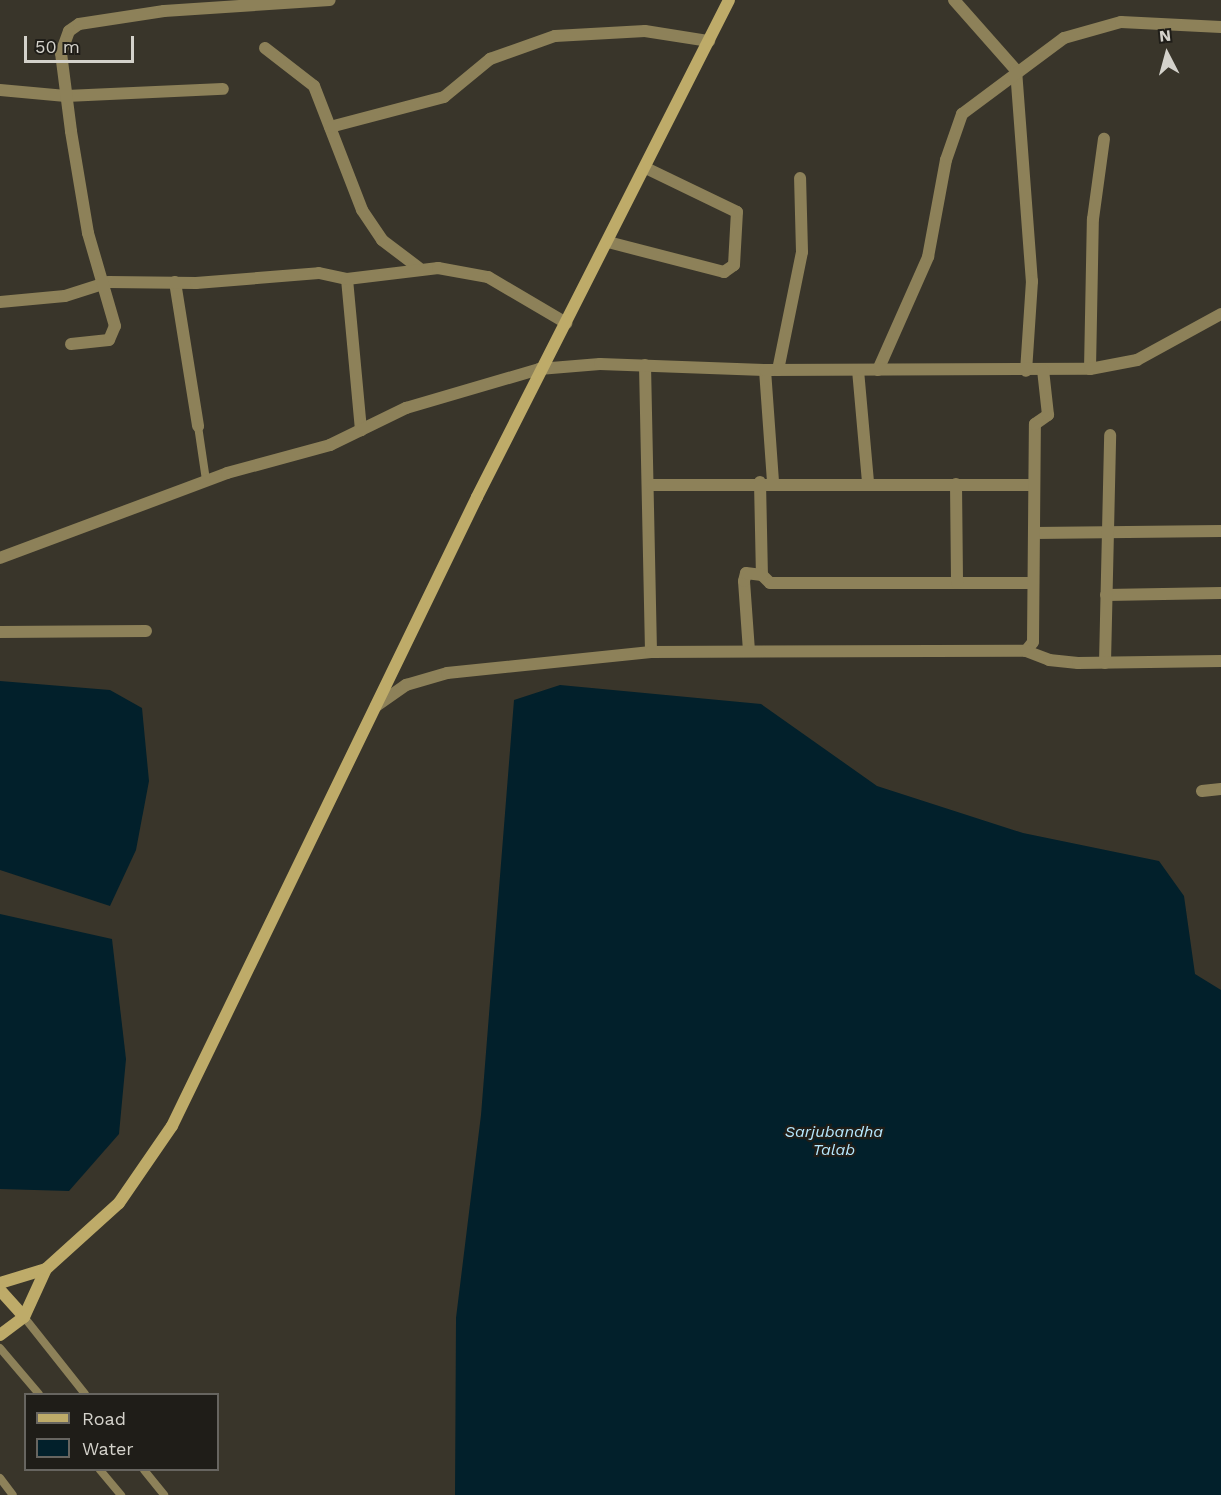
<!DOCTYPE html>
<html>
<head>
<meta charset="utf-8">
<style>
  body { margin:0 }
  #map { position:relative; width:1221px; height:1495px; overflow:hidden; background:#39352a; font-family:"Work Sans",sans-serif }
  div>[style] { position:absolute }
  .water>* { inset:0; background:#02202b }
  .lane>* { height:8px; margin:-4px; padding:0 4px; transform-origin:4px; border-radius:4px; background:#8d8159 }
  .street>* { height:12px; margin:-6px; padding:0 6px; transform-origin:6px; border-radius:6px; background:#8d8159 }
  .secondary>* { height:12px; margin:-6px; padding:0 6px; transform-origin:6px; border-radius:6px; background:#beab69 }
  span { translate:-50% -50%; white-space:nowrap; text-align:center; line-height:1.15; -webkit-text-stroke:4.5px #1f1d18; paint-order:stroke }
  .water-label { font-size:16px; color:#b7e9ff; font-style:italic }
  .legend { position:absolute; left:24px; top:1393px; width:195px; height:78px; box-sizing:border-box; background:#1f1d18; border:2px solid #676560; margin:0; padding:8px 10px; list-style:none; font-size:18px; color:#d4d2cb }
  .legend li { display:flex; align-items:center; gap:12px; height:30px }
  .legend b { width:30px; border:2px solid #676560 }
  .north { position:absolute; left:1137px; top:24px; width:60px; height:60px; -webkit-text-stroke:4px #1f1d18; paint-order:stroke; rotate:354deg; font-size:16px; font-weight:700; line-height:24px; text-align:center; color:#d4d2cb }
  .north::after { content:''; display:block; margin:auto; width:21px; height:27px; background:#d4d2cb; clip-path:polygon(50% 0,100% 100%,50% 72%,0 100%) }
  .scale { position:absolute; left:24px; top:36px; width:110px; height:27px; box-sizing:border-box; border:3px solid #d4d2cb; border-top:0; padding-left:8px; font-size:18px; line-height:21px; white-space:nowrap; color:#d4d2cb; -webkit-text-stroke:4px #1f1d18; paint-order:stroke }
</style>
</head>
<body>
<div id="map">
  <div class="water">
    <i style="clip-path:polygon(0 681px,110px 690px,142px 708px,149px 781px,136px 850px,110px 906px,0 870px)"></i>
    <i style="clip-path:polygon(560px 685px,761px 704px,877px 786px,1023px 833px,1159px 861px,1184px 896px,1195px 974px,1221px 990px,1221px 1495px,455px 1495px,456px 1318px,481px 1115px,514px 700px)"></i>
    <i style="clip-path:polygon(0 914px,112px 939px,126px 1059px,119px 1134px,69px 1191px,0 1189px)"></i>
  </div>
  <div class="lane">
    <i style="left:198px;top:426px;width:55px;rotate:81.6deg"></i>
    <i style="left:24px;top:1317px;width:98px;rotate:51.6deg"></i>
    <i style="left:0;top:1348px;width:60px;rotate:49.7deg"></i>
    <i style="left:100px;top:1470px;width:33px;rotate:50deg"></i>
    <i style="left:144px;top:1470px;width:32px;rotate:51deg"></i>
    <i style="left:0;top:1478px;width:21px;rotate:53deg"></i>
  </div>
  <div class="street">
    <i style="left:954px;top:0;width:94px;rotate:48.5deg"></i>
    <i style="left:1016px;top:70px;width:212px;rotate:85.7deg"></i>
    <i style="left:1032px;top:281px;width:90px;rotate:93.8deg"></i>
    <i style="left:265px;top:48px;width:62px;rotate:37.8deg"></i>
    <i style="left:314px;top:86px;width:133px;rotate:68.8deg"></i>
    <i style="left:362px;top:210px;width:36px;rotate:56deg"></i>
    <i style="left:382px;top:240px;width:46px;rotate:37.1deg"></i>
    <i style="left:0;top:90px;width:66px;rotate:5.2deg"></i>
    <i style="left:66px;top:96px;width:157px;rotate:-2.6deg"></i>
    <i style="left:330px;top:127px;width:118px;rotate:-14.7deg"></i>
    <i style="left:444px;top:97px;width:60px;rotate:-39.6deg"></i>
    <i style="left:490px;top:59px;width:69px;rotate:-19.5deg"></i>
    <i style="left:555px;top:36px;width:90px;rotate:-3.2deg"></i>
    <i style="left:645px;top:31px;width:65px;rotate:8.9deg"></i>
    <i style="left:608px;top:242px;width:120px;rotate:14.5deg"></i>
    <i style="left:724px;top:272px;width:12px;rotate:-35deg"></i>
    <i style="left:734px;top:265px;width:53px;rotate:-86.8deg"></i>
    <i style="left:737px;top:212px;width:101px;rotate:-154.2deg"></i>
    <i style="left:347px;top:279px;width:152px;rotate:84.7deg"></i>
    <i style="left:175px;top:282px;width:146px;rotate:80.9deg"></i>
    <i style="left:0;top:302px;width:65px;rotate:-5.3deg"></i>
    <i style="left:65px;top:296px;width:46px;rotate:-17.7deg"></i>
    <i style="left:109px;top:282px;width:87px;rotate:0.7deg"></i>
    <i style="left:196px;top:283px;width:123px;rotate:-4.6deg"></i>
    <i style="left:319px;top:273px;width:29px;rotate:12deg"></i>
    <i style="left:347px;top:279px;width:92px;rotate:-6.9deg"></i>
    <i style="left:438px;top:268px;width:51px;rotate:10.2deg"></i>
    <i style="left:488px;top:277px;width:91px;rotate:30.5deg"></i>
    <i style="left:71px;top:344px;width:38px;rotate:-6deg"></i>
    <i style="left:109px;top:340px;width:15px;rotate:-67deg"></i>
    <i style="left:115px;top:326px;width:97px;rotate:-106.2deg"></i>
    <i style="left:88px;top:233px;width:103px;rotate:-99.5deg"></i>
    <i style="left:71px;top:131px;width:79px;rotate:-97.3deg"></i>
    <i style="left:61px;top:53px;width:23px;rotate:-70deg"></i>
    <i style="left:69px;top:31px;width:12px;rotate:-35deg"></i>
    <i style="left:79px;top:24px;width:86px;rotate:-8.7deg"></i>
    <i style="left:164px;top:11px;width:166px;rotate:-3.8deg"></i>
    <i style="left:645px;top:365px;width:287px;rotate:88.8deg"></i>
    <i style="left:1090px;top:369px;width:150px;rotate:-88.9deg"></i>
    <i style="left:1093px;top:219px;width:81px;rotate:-82.2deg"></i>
    <i style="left:765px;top:370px;width:112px;rotate:85.9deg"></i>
    <i style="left:778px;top:370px;width:120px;rotate:-78.5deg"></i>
    <i style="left:802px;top:252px;width:74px;rotate:-91.5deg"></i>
    <i style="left:858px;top:370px;width:113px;rotate:84.9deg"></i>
    <i style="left:878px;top:370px;width:124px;rotate:-66.1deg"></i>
    <i style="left:928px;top:257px;width:99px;rotate:-79.5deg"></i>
    <i style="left:946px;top:160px;width:49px;rotate:-70.8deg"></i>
    <i style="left:962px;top:114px;width:127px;rotate:-36.7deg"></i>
    <i style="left:1064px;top:38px;width:59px;rotate:-15.7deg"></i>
    <i style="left:1121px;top:22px;width:100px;rotate:2.9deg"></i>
    <i style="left:760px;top:482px;width:93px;rotate:88.8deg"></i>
    <i style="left:762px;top:575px;width:11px;rotate:45deg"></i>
    <i style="left:770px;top:583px;width:263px"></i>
    <i style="left:956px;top:484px;width:99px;rotate:89.4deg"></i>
    <i style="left:652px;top:485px;width:382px"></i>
    <i style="left:1034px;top:533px;width:187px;rotate:-0.6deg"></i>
    <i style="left:0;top:558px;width:242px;rotate:-20.5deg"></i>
    <i style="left:227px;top:473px;width:107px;rotate:-15.2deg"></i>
    <i style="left:330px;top:445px;width:85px;rotate:-26deg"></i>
    <i style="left:406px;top:408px;width:139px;rotate:-16.3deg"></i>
    <i style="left:539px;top:369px;width:61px;rotate:-4.7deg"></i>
    <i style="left:600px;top:364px;width:165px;rotate:2.1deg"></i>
    <i style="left:765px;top:370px;width:325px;rotate:-0.2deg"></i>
    <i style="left:1090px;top:369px;width:48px;rotate:-10.8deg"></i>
    <i style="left:1137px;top:360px;width:96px;rotate:-28.7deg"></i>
    <i style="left:1106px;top:595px;width:115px;rotate:-1deg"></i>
    <i style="left:0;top:632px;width:146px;rotate:-0.4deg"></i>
    <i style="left:749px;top:651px;width:70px;rotate:-94.1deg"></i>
    <i style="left:744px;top:581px;width:8px;rotate:-76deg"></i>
    <i style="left:746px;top:573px;width:16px;rotate:7deg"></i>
    <i style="left:1026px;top:651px;width:11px;rotate:-52deg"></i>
    <i style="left:1033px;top:642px;width:218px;rotate:-89.5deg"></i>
    <i style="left:1035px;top:424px;width:16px;rotate:-35deg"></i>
    <i style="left:1048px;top:415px;width:45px;rotate:-96.3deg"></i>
    <i style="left:1105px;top:663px;width:228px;rotate:-88.7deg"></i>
    <i style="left:376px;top:706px;width:37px;rotate:-35deg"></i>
    <i style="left:406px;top:685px;width:43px;rotate:-16.3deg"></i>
    <i style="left:447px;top:673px;width:205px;rotate:-5.9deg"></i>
    <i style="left:651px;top:652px;width:375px;rotate:-0.2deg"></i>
    <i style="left:1026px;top:651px;width:25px;rotate:21deg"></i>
    <i style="left:1049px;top:660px;width:29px;rotate:6deg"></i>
    <i style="left:1078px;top:663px;width:143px;rotate:-0.8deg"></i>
    <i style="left:1202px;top:791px;width:19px;rotate:-6deg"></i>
  </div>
  <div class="secondary">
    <i style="left:0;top:1283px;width:48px;rotate:-16.9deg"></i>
    <i style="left:0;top:1290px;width:36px;rotate:48deg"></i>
    <i style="left:0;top:1335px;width:30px;rotate:-37deg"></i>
    <i style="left:24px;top:1317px;width:53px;rotate:-65.4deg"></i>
    <i style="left:46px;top:1269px;width:98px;rotate:-42.1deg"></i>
    <i style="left:119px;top:1203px;width:93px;rotate:-55.5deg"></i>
    <i style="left:172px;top:1126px;width:699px;rotate:-64.13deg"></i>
    <i style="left:477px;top:497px;width:557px;rotate:-63.11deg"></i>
  </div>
  <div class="water-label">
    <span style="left:834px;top:1141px">Sarjubandha<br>Talab</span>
  </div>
  <ul class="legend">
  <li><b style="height:8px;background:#beab69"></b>Road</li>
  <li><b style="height:16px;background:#02202b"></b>Water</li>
  </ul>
  <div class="north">N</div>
  <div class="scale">50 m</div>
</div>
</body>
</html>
